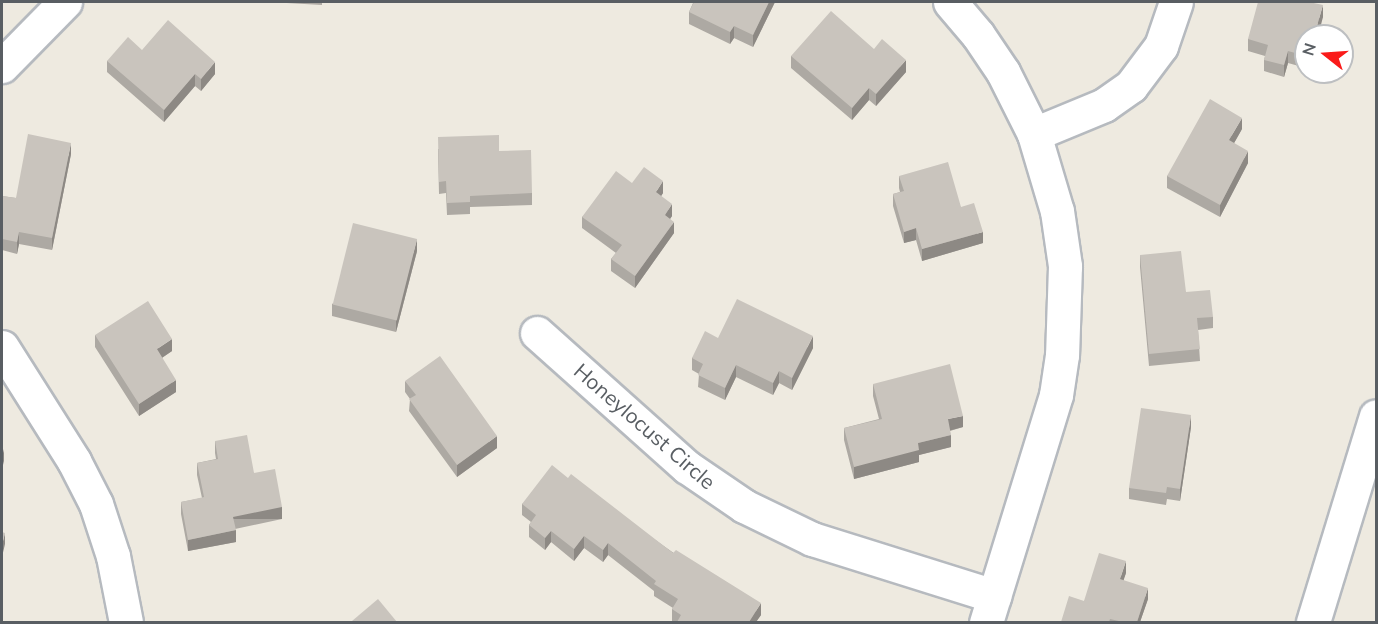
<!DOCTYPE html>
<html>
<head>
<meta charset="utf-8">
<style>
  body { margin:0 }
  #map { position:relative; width:1378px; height:624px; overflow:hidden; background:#eeeae0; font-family:Mulish,sans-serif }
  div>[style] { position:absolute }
  .roads { filter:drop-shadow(2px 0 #b6babf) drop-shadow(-2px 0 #b6babf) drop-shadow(0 2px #b6babf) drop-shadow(0 -2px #b6babf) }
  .minor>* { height:33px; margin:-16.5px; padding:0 16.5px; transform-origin:16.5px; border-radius:16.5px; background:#fff }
  .wall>* { inset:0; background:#ada9a3 }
  .shaded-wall>* { inset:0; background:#8d8984; transform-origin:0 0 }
  .building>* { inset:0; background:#c9c4bd; transform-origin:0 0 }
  span { translate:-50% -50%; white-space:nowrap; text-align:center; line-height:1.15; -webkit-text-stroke:5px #fff; paint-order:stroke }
  .street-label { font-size:21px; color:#595e63 }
  .frame { position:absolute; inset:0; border:3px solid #595e63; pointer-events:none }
  .north { position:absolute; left:1294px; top:24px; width:60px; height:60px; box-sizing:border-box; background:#fff; border:2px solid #bdbfc1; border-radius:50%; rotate:287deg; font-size:16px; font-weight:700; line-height:24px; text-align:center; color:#595e63 }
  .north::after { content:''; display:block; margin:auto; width:21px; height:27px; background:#fa1b1a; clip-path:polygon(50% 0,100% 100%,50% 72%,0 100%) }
</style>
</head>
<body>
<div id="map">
  <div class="roads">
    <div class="minor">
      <i style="left:950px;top:2px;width:43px;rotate:49.7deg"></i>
      <i style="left:978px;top:35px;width:45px;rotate:56deg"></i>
      <i style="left:1003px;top:72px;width:69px;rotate:63.4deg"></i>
      <i style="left:1034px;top:134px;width:80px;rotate:73.4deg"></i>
      <i style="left:1057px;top:211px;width:56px;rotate:81.7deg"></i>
      <i style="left:1065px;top:266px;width:89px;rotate:91.9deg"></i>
      <i style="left:1062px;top:355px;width:40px;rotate:98.5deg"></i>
      <i style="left:1056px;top:395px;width:238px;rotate:107.1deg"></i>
      <i style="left:2px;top:66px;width:90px;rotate:-45.5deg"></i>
      <i style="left:1034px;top:134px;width:76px;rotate:-22.5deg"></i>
      <i style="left:1104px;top:105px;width:33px;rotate:-35deg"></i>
      <i style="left:1131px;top:86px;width:50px;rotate:-53.1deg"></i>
      <i style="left:1161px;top:46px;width:46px;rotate:-71.2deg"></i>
      <i style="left:537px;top:333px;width:201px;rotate:41.8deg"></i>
      <i style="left:687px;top:467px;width:69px;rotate:34.4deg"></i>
      <i style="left:744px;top:506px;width:76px;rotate:25.9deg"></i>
      <i style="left:812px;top:539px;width:191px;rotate:17.4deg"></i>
      <i style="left:2px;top:347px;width:135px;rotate:57.7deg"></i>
      <i style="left:74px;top:461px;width:48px;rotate:62.9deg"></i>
      <i style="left:96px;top:504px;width:55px;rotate:71.9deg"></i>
      <i style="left:113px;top:556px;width:67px;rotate:78.9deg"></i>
      <i style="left:1313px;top:622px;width:215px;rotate:-73deg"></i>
    </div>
  </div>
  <div class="wall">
    <i style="clip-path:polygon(269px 2px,322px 2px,322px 5px)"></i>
    <i style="clip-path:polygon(692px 2px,775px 2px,753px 47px,734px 38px,730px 44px,689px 24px,689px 12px,693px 3px)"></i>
    <i style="clip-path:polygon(1323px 17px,1306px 36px,1306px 68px,1288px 63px,1284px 77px,1264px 71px,1264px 60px,1265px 56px,1248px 51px,1248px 39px)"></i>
    <i style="clip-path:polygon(874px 49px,906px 72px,876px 106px,869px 100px,852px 120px,791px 68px,791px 56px)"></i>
    <i style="clip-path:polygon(142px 50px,215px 74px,201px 91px,195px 86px,164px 122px,107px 72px,107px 61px)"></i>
    <i style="clip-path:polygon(1242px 129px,1234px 143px,1248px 163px,1220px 217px,1167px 188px,1167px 176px)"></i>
    <i style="clip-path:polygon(438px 149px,499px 151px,532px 193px,532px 205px,470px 207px,470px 214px,447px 215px,446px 193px,439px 194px)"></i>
    <i style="clip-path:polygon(71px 154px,52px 250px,19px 244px,17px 254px,2px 250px,2px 196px,16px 198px)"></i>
    <i style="clip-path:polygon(899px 176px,961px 207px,983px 243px,922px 261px,916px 240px,904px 243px,893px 206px,893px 194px,900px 192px,899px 188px)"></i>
    <i style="clip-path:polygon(632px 183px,663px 193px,661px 196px,672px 216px,670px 219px,674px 233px,635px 288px,611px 271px,611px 259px,616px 253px,582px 228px,582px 217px)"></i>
    <i style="clip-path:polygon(417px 251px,396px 332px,332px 316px,332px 304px)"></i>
    <i style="clip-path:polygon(1140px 255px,1186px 292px,1213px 317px,1213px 328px,1198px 330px,1200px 361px,1149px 366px,1140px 267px)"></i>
    <i style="clip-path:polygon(95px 335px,172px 351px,162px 358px,176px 392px,139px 416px,95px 347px)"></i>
    <i style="clip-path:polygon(718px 338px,813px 348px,792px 390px,779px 383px,773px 395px,736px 377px,725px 400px,698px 387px,699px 374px,692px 370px,692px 358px)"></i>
    <i style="clip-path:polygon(405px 381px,497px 448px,457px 477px,409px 411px,410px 399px,405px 392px)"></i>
    <i style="clip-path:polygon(873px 384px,963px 427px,950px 431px,951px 447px,919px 455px,919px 462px,854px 479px,844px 440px,844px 428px,879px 419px,873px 396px)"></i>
    <i style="clip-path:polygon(1191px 427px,1180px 501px,1167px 499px,1166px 505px,1129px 499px,1129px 488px)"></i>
    <i style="clip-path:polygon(215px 441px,254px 473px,282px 519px,235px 529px,236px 542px,188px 551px,181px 514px,181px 502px,202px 498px,197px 475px,197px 463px,216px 459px,215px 453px)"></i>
    <i style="clip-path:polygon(568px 478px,761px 615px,756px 622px,674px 622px,672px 621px,672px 609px,673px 608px,654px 596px,654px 591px,608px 555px,603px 562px,584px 548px,574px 561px,551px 542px,545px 550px,529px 537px,529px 525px,531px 522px,522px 515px,522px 504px)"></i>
    <i style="clip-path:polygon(1126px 573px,1123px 580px,1148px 599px,1140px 622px,1061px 622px,1084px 601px)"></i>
  </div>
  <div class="shaded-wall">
    <i style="clip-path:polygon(769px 2px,775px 2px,753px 47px,753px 35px)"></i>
    <i style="clip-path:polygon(1323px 5px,1323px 17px,1318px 36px,1314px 36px)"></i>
    <i style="clip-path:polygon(734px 26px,734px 38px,730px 44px,730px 32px)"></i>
    <i style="clip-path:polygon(1288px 51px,1288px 63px,1284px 77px,1284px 65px)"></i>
    <i style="clip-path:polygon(906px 60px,906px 72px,876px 106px,876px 94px)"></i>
    <i style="clip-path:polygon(215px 62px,215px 74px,201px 91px,201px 79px)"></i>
    <i style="clip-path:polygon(195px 74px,195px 86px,164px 122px,164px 110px)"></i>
    <i style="clip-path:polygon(869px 88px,869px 100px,852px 120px,852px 108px)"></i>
    <i style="clip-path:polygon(1242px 118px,1242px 129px,1229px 152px,1229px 140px)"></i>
    <i style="clip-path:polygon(71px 143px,71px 154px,52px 250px,52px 238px)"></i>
    <i style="clip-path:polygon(1248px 151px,1248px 163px,1220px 217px,1220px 205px)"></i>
    <i style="clip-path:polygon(663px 181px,663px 193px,656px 204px,656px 192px)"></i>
    <i style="clip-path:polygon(672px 204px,672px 216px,665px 226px,665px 215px)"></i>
    <i style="clip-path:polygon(674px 222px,674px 233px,635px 288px,635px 276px)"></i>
    <i style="clip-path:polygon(916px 228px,916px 240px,904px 243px,904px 232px)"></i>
    <i style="clip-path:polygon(19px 232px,19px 244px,17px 254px,17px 242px)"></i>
    <i style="clip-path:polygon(983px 232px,983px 243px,922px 261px,922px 249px)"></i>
    <i style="clip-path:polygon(417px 239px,417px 251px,396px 332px,396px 320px)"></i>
    <i style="clip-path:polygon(813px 336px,813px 348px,792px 390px,792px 378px)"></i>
    <i style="clip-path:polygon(172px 339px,172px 351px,157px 361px,157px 349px)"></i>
    <i style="clip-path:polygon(736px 365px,736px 377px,725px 400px,725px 388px)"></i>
    <i style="clip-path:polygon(779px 371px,779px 383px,773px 395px,773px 383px)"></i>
    <i style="clip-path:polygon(176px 380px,176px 392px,139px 416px,139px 404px)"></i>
    <i style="clip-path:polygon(1191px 415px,1191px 427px,1180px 501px,1180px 489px)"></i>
    <i style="clip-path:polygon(963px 416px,963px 427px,948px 431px,948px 419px)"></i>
    <i style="clip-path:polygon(951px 435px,951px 447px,919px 455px,919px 462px,854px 479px,854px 467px,918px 443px)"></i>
    <i style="clip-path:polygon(497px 436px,497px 448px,457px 477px,457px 465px)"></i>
    <i style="clip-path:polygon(4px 449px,4px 461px,2px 469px,2px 457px)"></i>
    <i style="left:282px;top:507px;width:12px;height:50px;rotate:90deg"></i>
    <i style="clip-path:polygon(236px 530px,236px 542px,188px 551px,188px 540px)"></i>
    <i style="clip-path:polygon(551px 531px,551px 542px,545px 550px,545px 538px)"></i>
    <i style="clip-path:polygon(5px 533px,5px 544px,2px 557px,2px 545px)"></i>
    <i style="clip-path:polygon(584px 536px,584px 548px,574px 561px,574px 549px)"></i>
    <i style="clip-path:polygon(608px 543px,608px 555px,603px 562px,603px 550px)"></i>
    <i style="clip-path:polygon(1126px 561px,1126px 573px,1120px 591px,1120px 579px)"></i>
    <i style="clip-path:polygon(1148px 588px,1148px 599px,1140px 622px,1137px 622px)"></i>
    <i style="clip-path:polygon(761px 603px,761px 615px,756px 622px,749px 622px)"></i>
  </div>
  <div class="building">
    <i style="clip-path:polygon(694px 2px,769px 2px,753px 35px,734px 26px,730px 32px,689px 12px)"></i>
    <i style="clip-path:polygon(1258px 2px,1309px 2px,1323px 5px,1314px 36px,1306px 36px,1306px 56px,1288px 51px,1284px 65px,1264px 60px,1268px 45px,1248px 39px)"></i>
    <i style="clip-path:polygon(831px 11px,874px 49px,882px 39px,906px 60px,876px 94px,869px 88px,852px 108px,791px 56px)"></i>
    <i style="clip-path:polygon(168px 20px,215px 62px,201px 79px,195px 74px,164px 110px,107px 61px,128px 37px,142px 50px)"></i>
    <i style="clip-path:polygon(1210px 99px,1242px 118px,1229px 140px,1248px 151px,1220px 205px,1167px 176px)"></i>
    <i style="clip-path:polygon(28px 134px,71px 143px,52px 238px,19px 232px,17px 242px,2px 239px,2px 196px,16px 198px)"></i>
    <i style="clip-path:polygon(499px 135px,499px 151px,531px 150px,532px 193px,470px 196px,470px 202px,447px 203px,446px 181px,439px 182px,438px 137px)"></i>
    <i style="clip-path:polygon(948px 162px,961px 207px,974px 203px,983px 232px,922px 249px,916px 228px,904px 232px,893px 194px,904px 191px,899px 176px)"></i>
    <i style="clip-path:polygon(644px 167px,663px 181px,656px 192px,672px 204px,665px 215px,674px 222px,635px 276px,611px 259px,622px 245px,582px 217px,616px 171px,632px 183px)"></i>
    <i style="left:353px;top:223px;width:66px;height:84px;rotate:14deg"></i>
    <i style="clip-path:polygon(1181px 251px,1186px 292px,1210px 290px,1213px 317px,1197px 318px,1200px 349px,1149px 354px,1140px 255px)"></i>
    <i style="clip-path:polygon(737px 299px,813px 336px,792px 378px,779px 371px,773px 383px,736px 365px,725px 388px,698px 375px,703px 364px,692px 358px,705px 331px,718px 338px)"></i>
    <i style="clip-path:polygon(148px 301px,172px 339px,157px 349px,176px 380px,139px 404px,95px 335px)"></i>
    <i style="clip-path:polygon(440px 356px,497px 436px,457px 465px,409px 399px,416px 395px,405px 381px)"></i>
    <i style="clip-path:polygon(950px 364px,963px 416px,948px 419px,951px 435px,918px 443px,919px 450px,854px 467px,844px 428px,882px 419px,873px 384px)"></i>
    <i style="clip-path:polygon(1141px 408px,1191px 415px,1180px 489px,1167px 487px,1166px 493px,1129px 488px)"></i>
    <i style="clip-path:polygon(247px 435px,254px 473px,275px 469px,282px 507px,233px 517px,236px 530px,188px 540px,181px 502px,204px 497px,197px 463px,218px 459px,215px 441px)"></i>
    <i style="clip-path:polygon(552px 465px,568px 478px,571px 474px,673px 553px,676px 550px,761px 603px,749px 622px,677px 622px,681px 615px,672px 609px,678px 599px,654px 584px,656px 581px,608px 543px,603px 550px,584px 536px,574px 549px,551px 531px,545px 538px,529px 525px,536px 515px,522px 504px)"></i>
    <i style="clip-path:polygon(2px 532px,5px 533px,2px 545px)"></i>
    <i style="clip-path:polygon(1099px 553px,1126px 561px,1120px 579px,1148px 588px,1137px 622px,1123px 622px,1110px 619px,1109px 622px,1061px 622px,1069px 596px,1084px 601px)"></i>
    <i style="clip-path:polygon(378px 599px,397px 622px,353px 622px,352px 621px)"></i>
  </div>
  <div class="street-label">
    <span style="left:645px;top:426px;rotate:41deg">Honeylocust Circle</span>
  </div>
  <div class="frame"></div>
  <div class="north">N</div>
</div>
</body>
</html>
